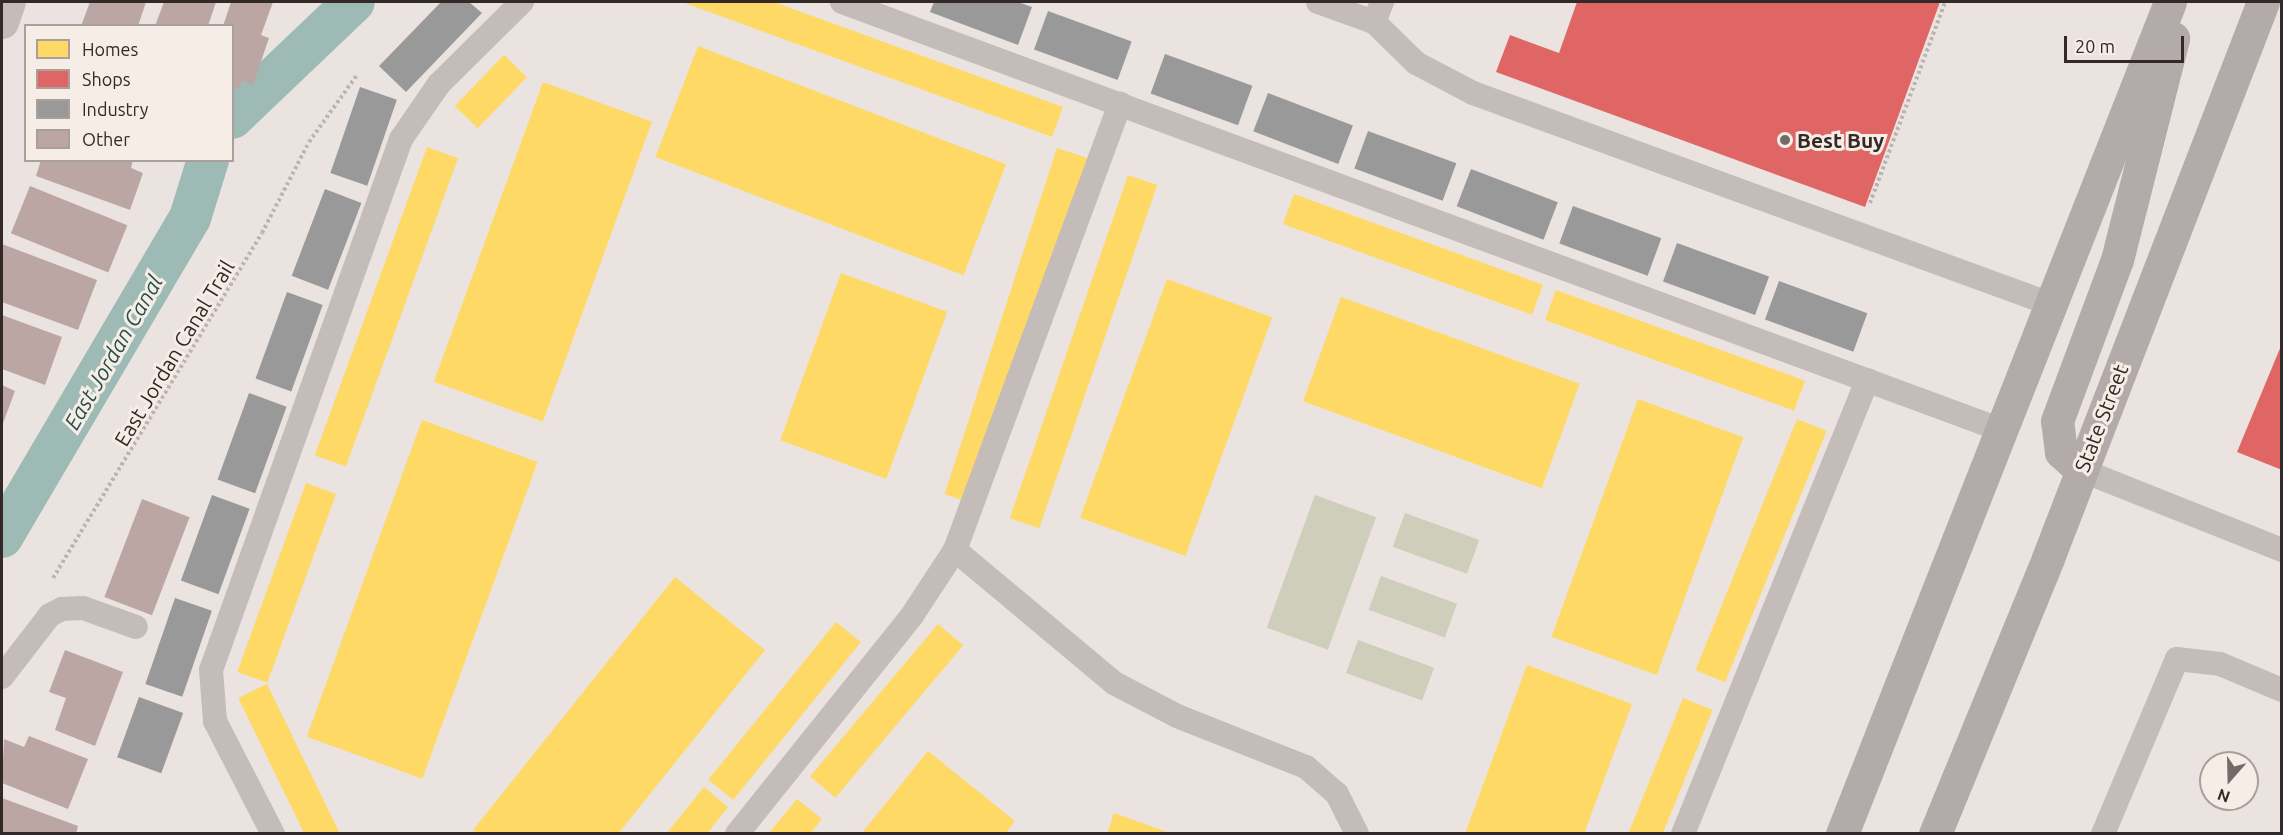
<!DOCTYPE html>
<html>
<head>
<meta charset="utf-8">
<style>
  body { margin:0 }
  #map { position:relative; width:2283px; height:835px; overflow:hidden; background:#eae3e0; font-family:Ubuntu,sans-serif }
  div>[style] { position:absolute }
  .green>* { inset:0; background:#cecebb; transform-origin:0 0 }
  .homes>* { inset:0; background:#ffd966; transform-origin:0 0 }
  .shops>* { inset:0; background:#e06666 }
  .industry>* { inset:0; background:#999; transform-origin:0 0 }
  .canal>* { height:42px; margin:-21px; padding:0 21px; transform-origin:21px; border-radius:21px; background:#9ebab5 }
  .building>* { inset:0; background:#bca6a4; transform-origin:0 0 }
  .path>* { height:4px; margin-top:-2px; transform-origin:0; background:repeating-linear-gradient(90deg,#bcb4b1 0 3px,transparent 0 6px) }
  .lane>* { height:24px; margin:-12px; padding:0 12px; transform-origin:12px; border-radius:12px; background:#c3bcb9 }
  .street>* { height:33px; margin:-16.5px; padding:0 16.5px; transform-origin:16.5px; border-radius:16.5px; background:#c3bcb9 }
  .primary>* { height:33px; margin:-16.5px; padding:0 16.5px; transform-origin:16.5px; border-radius:16.5px; background:#b2aba9 }
  .dots>* { width:16px; height:16px; translate:-50% -50%; box-sizing:border-box; border:3px solid #f7ede7; border-radius:50% }
  span { translate:-50% -50%; white-space:nowrap; text-align:center; line-height:1.15; -webkit-text-stroke:6px #f7ede7; paint-order:stroke }
  .poi-label { font-size:21px; color:#332a28; font-weight:700 }
  .left { translate:0 -50%; text-align:left }
  .street-label { font-size:21px; color:#332a28 }
  .water-label { font-size:22px; color:#22504c; font-style:italic }
  .frame { position:absolute; inset:0; border:3px solid #332a28; pointer-events:none }
  .legend { position:absolute; left:24px; top:24px; width:210px; height:138px; box-sizing:border-box; background:#f7ede7; border:2px solid #a99f9b; margin:0; padding:8px 10px; list-style:none; font-size:18px; color:#332a28 }
  .legend li { display:flex; align-items:center; gap:12px; height:30px }
  .legend b { width:30px; border:2px solid #a99f9b }
  .north { position:absolute; left:2199px; top:751px; width:60px; height:60px; box-sizing:border-box; background:#f7ede7; border:2px solid #a99f9b; border-radius:50%; rotate:200deg; font-size:16px; font-weight:700; line-height:24px; text-align:center; color:#332a28 }
  .north::after { content:''; display:block; margin:auto; width:21px; height:27px; background:#736b68; clip-path:polygon(50% 0,100% 100%,50% 72%,0 100%) }
  .scale { position:absolute; left:2064px; top:36px; width:120px; height:27px; box-sizing:border-box; border:3px solid #332a28; border-top:0; padding-left:8px; font-size:18px; line-height:21px; white-space:nowrap; color:#332a28; -webkit-text-stroke:4px #f7ede7; paint-order:stroke }
</style>
</head>
<body>
<div id="map">
  <div class="green">
    <i style="left:1315px;top:495px;width:65px;height:141px;rotate:20deg"></i>
    <i style="left:1405px;top:513px;width:79px;height:36px;rotate:20deg"></i>
    <i style="left:1381px;top:576px;width:81px;height:36px;rotate:20deg"></i>
    <i style="left:1358px;top:640px;width:81px;height:35px;rotate:20deg"></i>
  </div>
  <div class="homes">
    <i style="clip-path:polygon(682px 2px,774px 2px,1063px 107px,1052px 137px)"></i>
    <i style="left:698px;top:46px;width:330px;height:119px;rotate:21deg"></i>
    <i style="left:504px;top:55px;width:32px;height:71px;rotate:44deg"></i>
    <i style="left:543px;top:82px;width:116px;height:319px;rotate:20deg"></i>
    <i style="left:427px;top:147px;width:33px;height:328px;rotate:20deg"></i>
    <i style="left:1057px;top:148px;width:32px;height:364px;rotate:18deg"></i>
    <i style="left:1128px;top:175px;width:31px;height:363px;rotate:19deg"></i>
    <i style="left:1294px;top:194px;width:265px;height:32px;rotate:20deg"></i>
    <i style="left:841px;top:273px;width:113px;height:178px;rotate:20deg"></i>
    <i style="left:1167px;top:279px;width:112px;height:254px;rotate:20deg"></i>
    <i style="left:1556px;top:290px;width:265px;height:32px;rotate:20deg"></i>
    <i style="left:1341px;top:297px;width:254px;height:111px;rotate:20deg"></i>
    <i style="left:1638px;top:399px;width:112px;height:253px;rotate:20deg"></i>
    <i style="left:1797px;top:419px;width:32px;height:271px;rotate:22deg"></i>
    <i style="left:422px;top:420px;width:123px;height:337px;rotate:20deg"></i>
    <i style="left:306px;top:483px;width:32px;height:201px;rotate:20deg"></i>
    <i style="clip-path:polygon(675px 577px,765px 650px,618px 834px,478px 834px,473px 830px)"></i>
    <i style="left:836px;top:622px;width:32px;height:203px;rotate:39deg"></i>
    <i style="left:938px;top:624px;width:33px;height:199px;rotate:40deg"></i>
    <i style="clip-path:polygon(1527px 665px,1632px 704px,1584px 834px,1465px 834px)"></i>
    <i style="left:267px;top:684px;width:166px;height:32px;rotate:64deg"></i>
    <i style="left:1683px;top:698px;width:32px;height:147px;rotate:22deg"></i>
    <i style="clip-path:polygon(928px 751px,1015px 821px,1005px 834px,861px 834px)"></i>
    <i style="clip-path:polygon(704px 787px,728px 807px,707px 834px,666px 834px)"></i>
    <i style="clip-path:polygon(797px 799px,822px 819px,810px 834px,768px 834px)"></i>
    <i style="clip-path:polygon(1114px 813px,1170px 833px,1170px 834px,1107px 834px)"></i>
  </div>
  <div class="shops">
    <i style="clip-path:polygon(1577px 2px,1940px 2px,1865px 207px,1496px 72px,1510px 35px,1559px 53px)"></i>
    <i style="clip-path:polygon(2281px 346px,2282px 346px,2282px 470px,2237px 452px)"></i>
  </div>
  <div class="industry">
    <i style="clip-path:polygon(441px 2px,469px 2px,482px 13px,406px 92px,379px 66px)"></i>
    <i style="clip-path:polygon(934px 2px,1018px 2px,1032px 7px,1018px 45px,930px 12px)"></i>
    <i style="left:1048px;top:11px;width:89px;height:41px;rotate:20deg"></i>
    <i style="left:1165px;top:54px;width:93px;height:42px;rotate:20deg"></i>
    <i style="left:360px;top:87px;width:39px;height:91px;rotate:19deg"></i>
    <i style="left:1268px;top:93px;width:91px;height:41px;rotate:21deg"></i>
    <i style="left:1368px;top:131px;width:94px;height:40px;rotate:20deg"></i>
    <i style="left:1471px;top:169px;width:93px;height:40px;rotate:21deg"></i>
    <i style="left:325px;top:189px;width:39px;height:93px;rotate:21deg"></i>
    <i style="left:1573px;top:206px;width:94px;height:40px;rotate:20deg"></i>
    <i style="left:1677px;top:243px;width:98px;height:41px;rotate:20deg"></i>
    <i style="left:1779px;top:281px;width:94px;height:41px;rotate:20deg"></i>
    <i style="left:287px;top:292px;width:38px;height:92px;rotate:20deg"></i>
    <i style="left:249px;top:393px;width:40px;height:92px;rotate:20deg"></i>
    <i style="left:212px;top:495px;width:40px;height:91px;rotate:20deg"></i>
    <i style="left:175px;top:598px;width:39px;height:91px;rotate:19deg"></i>
    <i style="left:139px;top:697px;width:47px;height:64px;rotate:20deg"></i>
  </div>
  <div class="canal">
    <i style="left:232px;top:118px;width:168px;rotate:-43.6deg"></i>
    <i style="left:2px;top:537px;width:370px;rotate:-59.5deg"></i>
    <i style="left:190px;top:218px;width:61px;rotate:-72.8deg"></i>
  </div>
  <div class="building">
    <i style="clip-path:polygon(90px 2px,146px 2px,138px 26px,81px 26px)"></i>
    <i style="clip-path:polygon(164px 2px,216px 2px,208px 26px,155px 26px)"></i>
    <i style="clip-path:polygon(231px 2px,273px 2px,261px 35px,269px 38px,253px 85px,242px 80px,239px 89px,232px 87px,232px 26px,223px 26px)"></i>
    <i style="clip-path:polygon(41px 160px,133px 160px,131px 168px,143px 173px,130px 210px,36px 176px)"></i>
    <i style="left:30px;top:186px;width:105px;height:51px;rotate:22deg"></i>
    <i style="clip-path:polygon(2px 244px,97px 280px,78px 330px,2px 302px)"></i>
    <i style="clip-path:polygon(2px 315px,62px 337px,45px 385px,2px 369px)"></i>
    <i style="clip-path:polygon(2px 385px,15px 391px,2px 426px)"></i>
    <i style="left:142px;top:499px;width:51px;height:105px;rotate:21deg"></i>
    <i style="clip-path:polygon(65px 650px,123px 672px,95px 746px,55px 730px,66px 698px,49px 692px)"></i>
    <i style="clip-path:polygon(29px 736px,88px 759px,68px 809px,2px 783px,4px 739px,24px 747px)"></i>
    <i style="clip-path:polygon(2px 798px,78px 826px,76px 834px,2px 834px)"></i>
  </div>
  <div class="path">
    <i style="left:1870px;top:203px;width:215px;rotate:-69.5deg"></i>
    <i style="left:53px;top:578px;width:403px;rotate:-58.8deg"></i>
    <i style="left:262px;top:233px;width:102px;rotate:-62.7deg"></i>
    <i style="left:309px;top:142px;width:82px;rotate:-54.4deg"></i>
  </div>
  <div class="lane">
    <i style="left:842px;top:2px;width:1239px;rotate:20.26deg"></i>
    <i style="left:1318px;top:2px;width:59px;rotate:19.7deg"></i>
    <i style="left:1374px;top:22px;width:59px;rotate:44.3deg"></i>
    <i style="left:1416px;top:63px;width:64px;rotate:27.8deg"></i>
    <i style="left:1473px;top:93px;width:618px;rotate:20.08deg"></i>
    <i style="left:1374px;top:22px;width:22px;rotate:-68deg"></i>
    <i style="left:2081px;top:470px;width:216px;rotate:21.7deg"></i>
    <i style="left:955px;top:550px;width:207px;rotate:39.9deg"></i>
    <i style="left:1114px;top:683px;width:71px;rotate:27.6deg"></i>
    <i style="left:1177px;top:716px;width:139px;rotate:21.6deg"></i>
    <i style="left:1306px;top:767px;width:41px;rotate:41.1deg"></i>
    <i style="left:1337px;top:794px;width:45px;rotate:63.4deg"></i>
    <i style="left:2px;top:677px;width:78px;rotate:-52.3deg"></i>
    <i style="left:50px;top:615px;width:13px;rotate:-27deg"></i>
    <i style="left:62px;top:609px;width:21px;rotate:-3deg"></i>
    <i style="left:83px;top:608px;width:56px;rotate:19.7deg"></i>
    <i style="left:273px;top:834px;width:127px;rotate:-117.2deg"></i>
    <i style="left:215px;top:721px;width:51px;rotate:-94.5deg"></i>
    <i style="left:211px;top:670px;width:564px;rotate:-70.31deg"></i>
    <i style="left:401px;top:139px;width:67px;rotate:-55.4deg"></i>
    <i style="left:439px;top:84px;width:117px;rotate:-44.7deg"></i>
    <i style="left:737px;top:834px;width:282px;rotate:-51.3deg"></i>
    <i style="left:913px;top:614px;width:77px;rotate:-56.7deg"></i>
    <i style="left:955px;top:550px;width:476px;rotate:-69.7deg"></i>
    <i style="left:1683px;top:834px;width:490px;rotate:-67.9deg"></i>
    <i style="left:2103px;top:834px;width:190px;rotate:-67.1deg"></i>
    <i style="left:2177px;top:659px;width:43px;rotate:6.6deg"></i>
    <i style="left:2220px;top:664px;width:67px;rotate:22.8deg"></i>
  </div>
  <div class="street">
    <i style="left:2px;top:22px;width:21px;rotate:-71deg"></i>
  </div>
  <div class="primary">
    <i style="left:2081px;top:470px;width:27px;rotate:-138deg"></i>
    <i style="left:2061px;top:452px;width:31px;rotate:-97deg"></i>
    <i style="left:2057px;top:421px;width:172px;rotate:-69.6deg"></i>
    <i style="left:2117px;top:260px;width:229px;rotate:-75.8deg"></i>
    <i style="left:1842px;top:834px;width:894px;rotate:-68.48deg"></i>
    <i style="left:1935px;top:834px;width:298px;rotate:-67.7deg"></i>
    <i style="left:2048px;top:558px;width:596px;rotate:-68.86deg"></i>
  </div>
  <div class="dots">
    <i style="left:1785px;top:140px;background:#736b68"></i>
  </div>
  <div class="poi-label">
    <span class="left" style="left:1797px;top:140px">Best Buy</span>
  </div>
  <div class="street-label">
    <span style="left:174px;top:353px;rotate:-59deg">East Jordan Canal Trail</span>
    <span style="left:2101px;top:418px;rotate:-69deg">State Street</span>
  </div>
  <div class="water-label">
    <span style="left:113px;top:352px;rotate:-60deg">East Jordan Canal</span>
  </div>
  <div class="frame"></div>
  <ul class="legend">
  <li><b style="height:16px;background:#ffd966"></b>Homes</li>
  <li><b style="height:16px;background:#e06666"></b>Shops</li>
  <li><b style="height:16px;background:#999"></b>Industry</li>
  <li><b style="height:16px;background:#bca6a4"></b>Other</li>
  </ul>
  <div class="north">N</div>
  <div class="scale">20 m</div>
</div>
</body>
</html>
